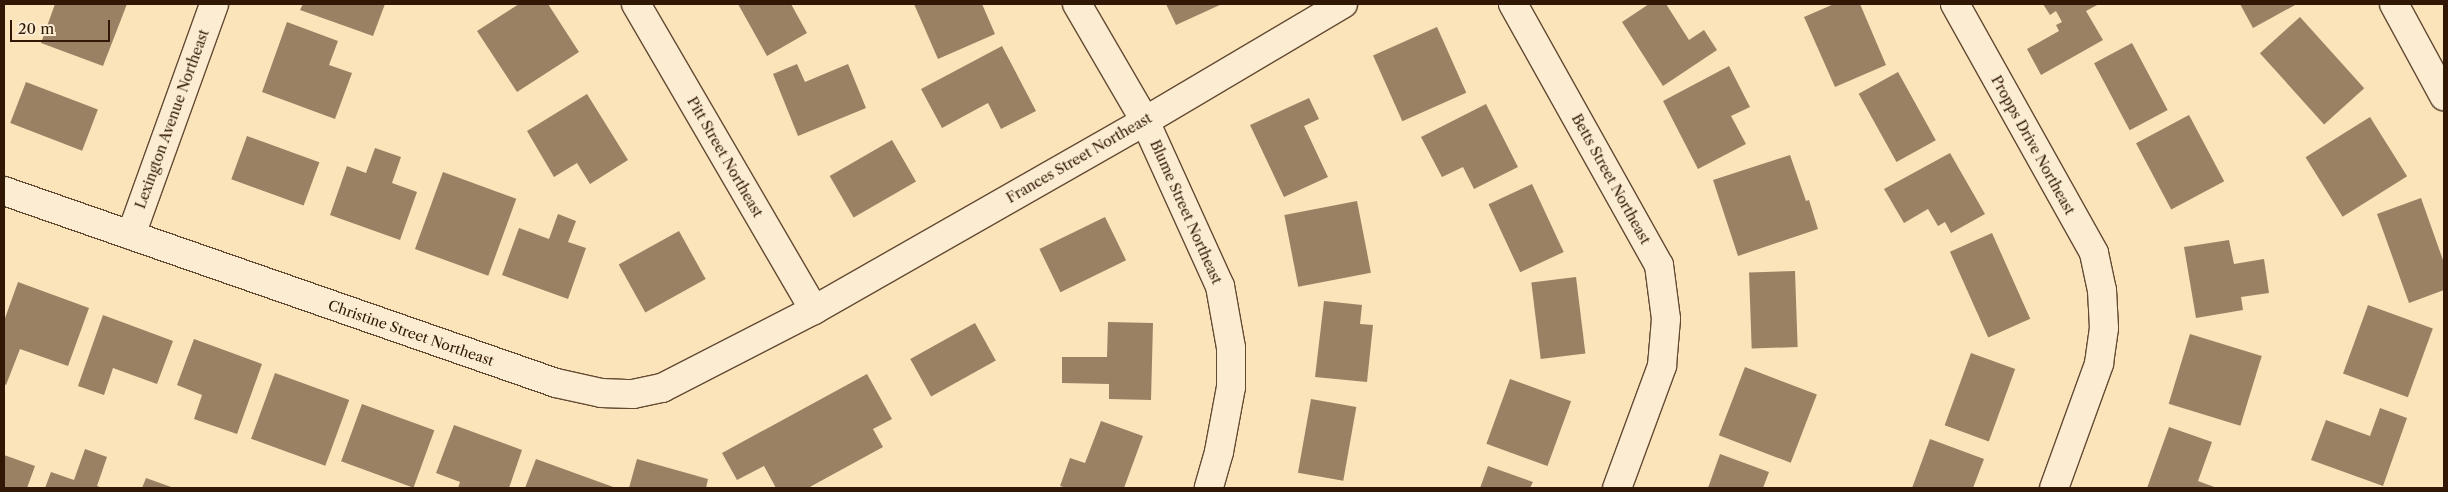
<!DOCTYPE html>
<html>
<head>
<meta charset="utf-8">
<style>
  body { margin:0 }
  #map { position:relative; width:2448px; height:492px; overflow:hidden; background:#fbe3ba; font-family:"Libre Caslon Text",serif }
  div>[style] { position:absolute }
  .building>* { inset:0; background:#9a8164; transform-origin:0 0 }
  .roads { filter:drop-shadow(1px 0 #634a33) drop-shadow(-1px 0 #634a33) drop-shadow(0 1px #634a33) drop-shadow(0 -1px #634a33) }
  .minor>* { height:28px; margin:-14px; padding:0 14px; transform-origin:14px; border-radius:14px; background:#fcedd2 }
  span { translate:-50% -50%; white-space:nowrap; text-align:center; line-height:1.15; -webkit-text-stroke:5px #fcedd2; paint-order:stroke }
  .street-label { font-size:14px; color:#301706 }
  .frame { position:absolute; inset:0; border:5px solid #301706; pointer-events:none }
  .scale { position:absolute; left:10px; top:20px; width:100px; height:22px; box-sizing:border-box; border:2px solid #301706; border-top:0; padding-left:6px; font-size:15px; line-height:18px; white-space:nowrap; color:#301706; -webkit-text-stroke:4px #fcedd2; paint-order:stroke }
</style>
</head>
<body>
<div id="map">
  <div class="building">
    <i style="clip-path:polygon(55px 4px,127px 4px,103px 66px,41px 43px)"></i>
    <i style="clip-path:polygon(303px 4px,385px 4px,373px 36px,300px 10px)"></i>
    <i style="clip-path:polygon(519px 4px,548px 4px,579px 52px,517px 92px,477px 31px)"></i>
    <i style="clip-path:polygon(738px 4px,791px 4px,807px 33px,767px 56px)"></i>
    <i style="clip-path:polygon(914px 4px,982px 4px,995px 34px,938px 59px)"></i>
    <i style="clip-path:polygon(1166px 4px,1222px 4px,1176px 25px)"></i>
    <i style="clip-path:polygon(1649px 4px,1666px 4px,1689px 40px,1704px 30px,1717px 50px,1663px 86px,1622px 22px)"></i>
    <i style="clip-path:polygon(1834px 4px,1860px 4px,1886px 65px,1835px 87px,1804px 17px)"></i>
    <i style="clip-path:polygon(2043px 4px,2099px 4px,2086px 11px,2103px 40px,2041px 75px,2027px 49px,2059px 31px,2056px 25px,2062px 22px,2056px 11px,2050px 15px)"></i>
    <i style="clip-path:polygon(2240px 4px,2294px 4px,2295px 5px,2253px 28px)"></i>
    <i style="left:2300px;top:17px;width:96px;height:54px;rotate:48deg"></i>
    <i style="clip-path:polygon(287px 22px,338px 41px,329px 65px,352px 73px,335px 119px,262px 92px)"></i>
    <i style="left:1437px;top:27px;width:72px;height:70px;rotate:66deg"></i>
    <i style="left:2132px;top:43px;width:76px;height:43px;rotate:62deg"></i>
    <i style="clip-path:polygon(1002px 46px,1036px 111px,1001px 129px,988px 103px,942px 128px,921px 89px)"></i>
    <i style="clip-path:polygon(797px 64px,805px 82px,848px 64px,866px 108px,798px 136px,773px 74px)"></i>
    <i style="clip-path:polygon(1729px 66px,1750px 107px,1731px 116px,1746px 144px,1698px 169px,1663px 101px)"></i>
    <i style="left:1898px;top:72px;width:78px;height:45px;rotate:61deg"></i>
    <i style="left:26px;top:82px;width:77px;height:44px;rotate:21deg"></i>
    <i style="clip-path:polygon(587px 94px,628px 160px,590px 184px,577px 163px,554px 177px,527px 131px)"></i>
    <i style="clip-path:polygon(1309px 98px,1319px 119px,1304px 126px,1328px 177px,1284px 197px,1250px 125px)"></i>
    <i style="clip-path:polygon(1486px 104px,1518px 167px,1474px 189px,1463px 167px,1442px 177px,1421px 137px)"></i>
    <i style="left:2189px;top:115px;width:75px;height:60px;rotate:62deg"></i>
    <i style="left:2370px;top:117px;width:70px;height:76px;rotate:58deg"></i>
    <i style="left:247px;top:136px;width:77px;height:46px;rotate:20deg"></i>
    <i style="left:892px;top:140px;width:48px;height:72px;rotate:60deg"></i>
    <i style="clip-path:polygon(375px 148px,401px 157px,392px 183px,417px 192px,400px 240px,330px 215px,347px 166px,366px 173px)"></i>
    <i style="clip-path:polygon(1950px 153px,1985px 214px,1951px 233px,1945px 222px,1938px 226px,1928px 209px,1904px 223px,1884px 189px)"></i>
    <i style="clip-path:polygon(1790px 155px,1806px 201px,1809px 200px,1818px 229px,1738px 256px,1713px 180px)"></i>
    <i style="left:443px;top:172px;width:78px;height:82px;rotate:20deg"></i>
    <i style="left:1532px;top:184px;width:75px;height:48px;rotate:65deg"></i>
    <i style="clip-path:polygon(2421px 198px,2444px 263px,2444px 290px,2409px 303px,2377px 214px)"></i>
    <i style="left:1357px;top:201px;width:73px;height:74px;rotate:79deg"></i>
    <i style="clip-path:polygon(558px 214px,576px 221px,568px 242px,586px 248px,568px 299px,502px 275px,519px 228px,549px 239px)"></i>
    <i style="left:1105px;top:217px;width:48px;height:73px;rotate:64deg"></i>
    <i style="left:679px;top:231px;width:55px;height:69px;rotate:61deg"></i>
    <i style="left:1992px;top:233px;width:94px;height:46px;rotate:66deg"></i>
    <i style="clip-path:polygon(2229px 240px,2234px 264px,2264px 259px,2269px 293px,2241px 297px,2243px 310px,2196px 318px,2184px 247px)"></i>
    <i style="left:1795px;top:271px;width:76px;height:46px;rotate:88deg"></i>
    <i style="left:1576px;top:277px;width:77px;height:45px;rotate:83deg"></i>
    <i style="clip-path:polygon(18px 282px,89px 308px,68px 366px,20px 349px,6px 385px,4px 384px,4px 321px)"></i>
    <i style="clip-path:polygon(1324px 301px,1362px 305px,1360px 324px,1373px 325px,1367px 382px,1315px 377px)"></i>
    <i style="left:2368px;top:305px;width:69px;height:73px;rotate:20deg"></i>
    <i style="clip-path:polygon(103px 315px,173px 341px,157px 384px,113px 368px,104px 395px,78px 386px)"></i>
    <i style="clip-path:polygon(1108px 322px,1153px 323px,1151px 400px,1109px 399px,1109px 384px,1062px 383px,1062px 357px,1107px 357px)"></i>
    <i style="left:975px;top:323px;width:43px;height:74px;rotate:61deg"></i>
    <i style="left:2190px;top:334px;width:75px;height:73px;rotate:17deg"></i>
    <i style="clip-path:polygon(194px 339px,262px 364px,237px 434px,194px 419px,202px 395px,177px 385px)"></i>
    <i style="left:1971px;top:353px;width:47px;height:77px;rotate:20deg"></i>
    <i style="left:1745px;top:367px;width:77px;height:73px;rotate:21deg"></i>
    <i style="left:275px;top:373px;width:79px;height:70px;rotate:20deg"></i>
    <i style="clip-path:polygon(867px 374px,892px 419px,873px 429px,883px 447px,808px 488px,776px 488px,764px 466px,737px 480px,722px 453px)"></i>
    <i style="left:1510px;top:379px;width:65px;height:69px;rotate:20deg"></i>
    <i style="left:1311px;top:399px;width:46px;height:75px;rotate:10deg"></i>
    <i style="left:362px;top:404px;width:77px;height:61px;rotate:20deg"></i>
    <i style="clip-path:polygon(2380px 408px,2407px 418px,2383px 486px,2311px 460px,2326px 420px,2370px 436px)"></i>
    <i style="clip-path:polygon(1101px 421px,1143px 436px,1124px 488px,1067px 488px,1060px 486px,1070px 458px,1085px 463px)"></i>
    <i style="clip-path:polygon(454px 425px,522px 450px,509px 488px,458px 488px,460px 482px,436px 473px)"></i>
    <i style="clip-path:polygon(2169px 427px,2212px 442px,2198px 481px,2217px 488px,2147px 488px)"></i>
    <i style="clip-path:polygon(1930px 439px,1984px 459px,1973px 488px,1912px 488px)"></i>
    <i style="clip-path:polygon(85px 449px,107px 457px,97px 486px,102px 488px,45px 488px,51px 472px,74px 480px)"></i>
    <i style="clip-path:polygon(1720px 454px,1769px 472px,1763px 488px,1708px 488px)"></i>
    <i style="clip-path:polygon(4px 455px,35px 466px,27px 488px,4px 488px)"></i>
    <i style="clip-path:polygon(536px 459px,616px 488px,525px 488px)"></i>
    <i style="clip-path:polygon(637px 459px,708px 479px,706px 488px,629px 488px)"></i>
    <i style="clip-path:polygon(1488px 466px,1533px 482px,1530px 488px,1480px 488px)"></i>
    <i style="clip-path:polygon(146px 478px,174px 488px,142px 488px)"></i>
  </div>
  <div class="roads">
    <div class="minor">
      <i style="left:636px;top:4px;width:354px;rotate:59.8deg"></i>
      <i style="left:1077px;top:4px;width:135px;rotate:59.8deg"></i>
      <i style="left:1145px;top:121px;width:181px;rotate:65.6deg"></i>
      <i style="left:1220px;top:286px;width:63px;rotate:79.9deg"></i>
      <i style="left:1231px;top:348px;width:39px;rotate:90deg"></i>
      <i style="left:1231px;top:387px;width:66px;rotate:100.5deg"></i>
      <i style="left:1219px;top:452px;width:37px;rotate:106deg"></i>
      <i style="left:1513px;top:4px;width:299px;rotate:60.8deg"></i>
      <i style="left:1659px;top:265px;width:54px;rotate:82.6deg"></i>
      <i style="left:1666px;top:319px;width:47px;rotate:94.9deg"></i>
      <i style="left:1662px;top:366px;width:130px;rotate:110.2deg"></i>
      <i style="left:1955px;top:4px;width:285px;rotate:60.8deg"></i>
      <i style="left:2094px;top:253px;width:38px;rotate:78deg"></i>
      <i style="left:2102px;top:290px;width:38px;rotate:87deg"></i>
      <i style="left:2104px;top:328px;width:36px;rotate:98deg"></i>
      <i style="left:2099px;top:364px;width:132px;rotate:109.9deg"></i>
      <i style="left:2394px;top:4px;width:105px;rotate:61.5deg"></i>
      <i style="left:4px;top:191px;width:584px;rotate:19.18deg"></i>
      <i style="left:556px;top:383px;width:46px;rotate:12.5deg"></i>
      <i style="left:601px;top:393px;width:32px;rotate:2deg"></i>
      <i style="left:633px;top:394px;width:30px;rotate:-12deg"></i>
      <i style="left:662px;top:388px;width:171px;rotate:-27.2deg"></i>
      <i style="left:814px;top:310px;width:381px;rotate:-29.7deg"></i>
      <i style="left:1145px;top:121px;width:230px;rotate:-30.6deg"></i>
      <i style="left:131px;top:235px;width:245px;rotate:-70.2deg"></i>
    </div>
  </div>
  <div class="street-label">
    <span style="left:172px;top:119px;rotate:-70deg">Lexington Avenue Northeast</span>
    <span style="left:2033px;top:145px;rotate:61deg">Propps Drive Northeast</span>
    <span style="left:725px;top:157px;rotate:60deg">Pitt Street Northeast</span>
    <span style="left:1079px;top:158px;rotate:-30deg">Frances Street Northeast</span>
    <span style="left:1611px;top:179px;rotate:61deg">Betts Street Northeast</span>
    <span style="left:1186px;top:212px;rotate:66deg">Blume Street Northeast</span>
    <span style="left:411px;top:333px;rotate:19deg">Christine Street Northeast</span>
  </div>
  <div class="frame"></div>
  <div class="scale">20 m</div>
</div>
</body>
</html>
